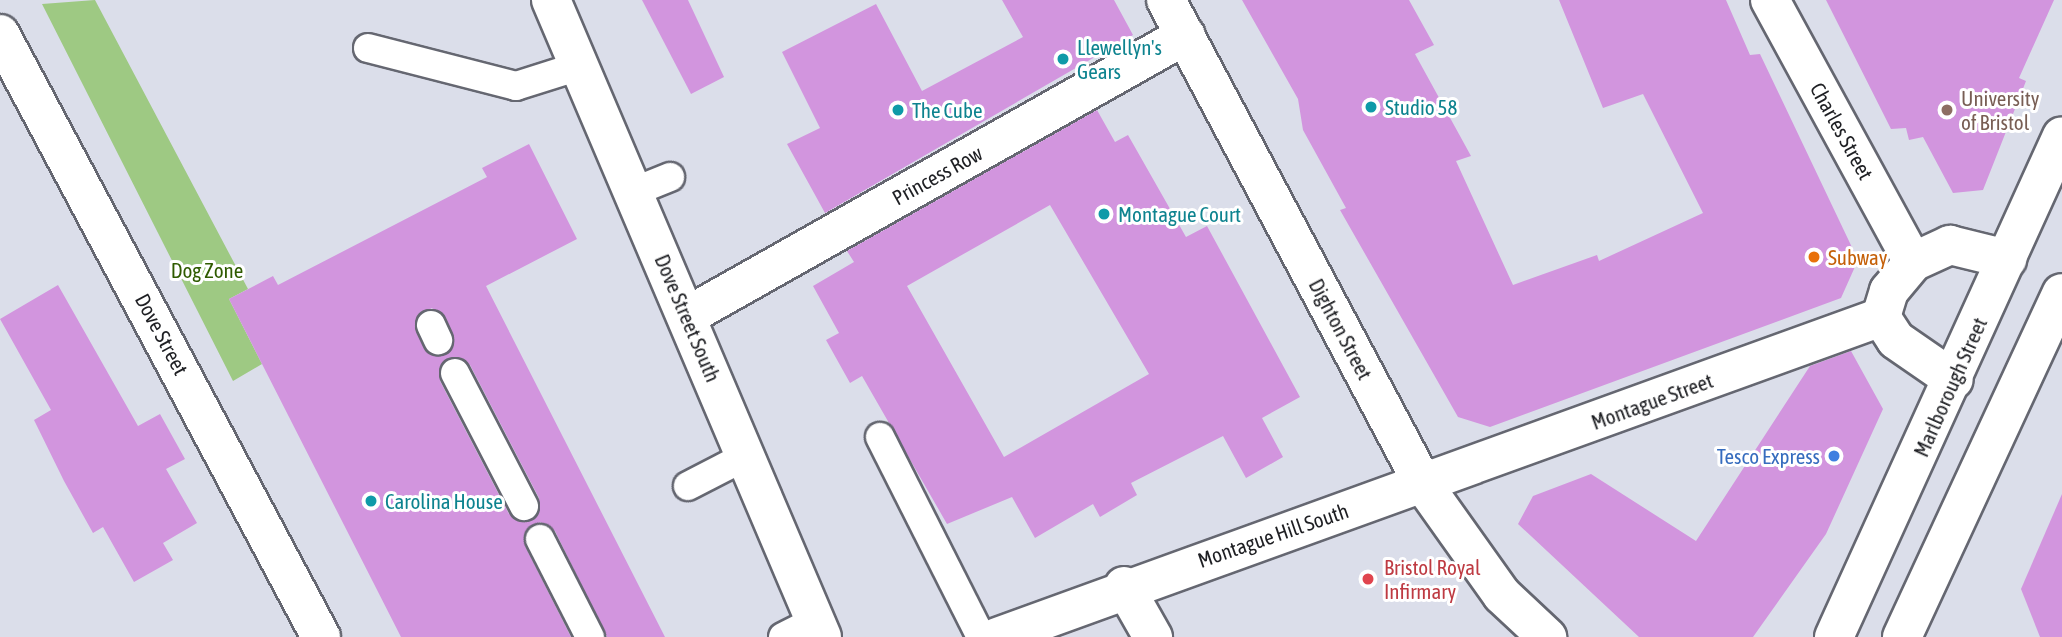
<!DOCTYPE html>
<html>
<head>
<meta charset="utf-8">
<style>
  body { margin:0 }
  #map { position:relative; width:2062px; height:637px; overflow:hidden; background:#dbdeea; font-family:"Asap Condensed",sans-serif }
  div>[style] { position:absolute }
  .green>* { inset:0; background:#9ec983 }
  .building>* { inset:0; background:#d295de }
  .roads { filter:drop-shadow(2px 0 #656771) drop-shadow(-2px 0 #656771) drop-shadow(0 2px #656771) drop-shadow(0 -2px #656771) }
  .lane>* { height:28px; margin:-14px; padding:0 14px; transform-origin:14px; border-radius:14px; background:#fff }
  .street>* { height:38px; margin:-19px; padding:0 19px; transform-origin:19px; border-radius:19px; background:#fff }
  .secondary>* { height:38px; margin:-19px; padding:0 19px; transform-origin:19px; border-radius:19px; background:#fff }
  .dots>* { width:19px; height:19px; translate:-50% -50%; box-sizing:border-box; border:4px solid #fff; border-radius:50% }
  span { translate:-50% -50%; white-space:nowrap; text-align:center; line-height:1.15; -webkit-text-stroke:6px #fff; paint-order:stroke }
  .culture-label { font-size:21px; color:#0d838f }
  .left { translate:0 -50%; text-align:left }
  .education-label { font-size:21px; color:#785e54 }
  .street-label { font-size:21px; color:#1e1f23 }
  .food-label { font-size:21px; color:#c56008 }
  .park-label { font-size:21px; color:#2f5b00 }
  .shop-label { font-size:21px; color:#366cbe }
  .right { translate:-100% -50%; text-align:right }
  .health-label { font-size:21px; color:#be3a42 }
</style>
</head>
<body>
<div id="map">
  <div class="green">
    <i style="clip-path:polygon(95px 0,248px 289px,229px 299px,262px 364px,233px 381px,42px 4px)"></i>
  </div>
  <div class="building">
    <i style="clip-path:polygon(642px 0,688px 0,724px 77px,691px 94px)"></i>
    <i style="clip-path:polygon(1002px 0,1114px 0,1133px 35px,825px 213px,787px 144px,820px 128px,782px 52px,876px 4px,922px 91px,1023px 37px)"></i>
    <i style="clip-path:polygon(1242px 0,1409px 0,1434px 45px,1415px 54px,1471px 156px,1456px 161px,1513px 285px,1597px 255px,1599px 261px,1703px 213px,1643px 94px,1603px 108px,1559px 0,1726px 0,1750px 55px,1760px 54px,1858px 260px,1841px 298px,1490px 427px,1458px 417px,1340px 210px,1346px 208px,1303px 130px,1298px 99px)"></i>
    <i style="clip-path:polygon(1826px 0,2054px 0,2019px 78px,2026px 81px,1983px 190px,1953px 193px,1923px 137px,1909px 140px,1906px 128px,1891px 129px)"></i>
    <i style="clip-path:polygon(evenodd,1097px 110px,1115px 142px,1128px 135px,1186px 237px,1207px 226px,1300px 397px,1262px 418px,1283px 457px,1246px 478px,1223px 436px,1131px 483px,1137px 495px,1100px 517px,1093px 504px,1035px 538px,1012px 497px,947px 524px,862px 376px,850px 383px,826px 340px,839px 333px,813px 286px,854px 262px,847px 251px,1097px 110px,1050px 205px,1149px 374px,1004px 457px,907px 286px,1050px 205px)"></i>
    <i style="clip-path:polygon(evenodd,529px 144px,577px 239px,486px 286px,665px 637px,607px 637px,555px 531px,540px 522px,526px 531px,525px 546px,571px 637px,401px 637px,229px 299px,273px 276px,278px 285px,487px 177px,482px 168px,529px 144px,432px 308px,453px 334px,444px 355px,428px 353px,416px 331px,417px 316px,432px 308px,529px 144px,456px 357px,470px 365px,539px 498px,531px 521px,509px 514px,440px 381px,441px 364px,456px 357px)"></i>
    <i style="clip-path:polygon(58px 285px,138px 426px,160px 414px,185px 459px,166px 469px,197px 523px,163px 543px,173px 560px,134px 582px,103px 527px,93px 533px,64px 481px,34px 420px,51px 410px,0 319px)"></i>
    <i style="clip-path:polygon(1851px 351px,1883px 409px,1826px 534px,1753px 637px,1639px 637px,1518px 524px,1533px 496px,1591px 474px,1696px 541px,1810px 366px)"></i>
    <i style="clip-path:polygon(2062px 494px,2062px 637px,2040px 637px,2021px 589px)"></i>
  </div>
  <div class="roads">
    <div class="lane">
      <i style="left:368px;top:48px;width:153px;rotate:14.4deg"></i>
      <i style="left:516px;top:86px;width:66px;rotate:-17.6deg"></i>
      <i style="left:633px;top:192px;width:40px;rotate:-22deg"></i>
      <i style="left:431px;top:325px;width:17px;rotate:65deg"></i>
      <i style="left:455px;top:373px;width:150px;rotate:62.6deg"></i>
      <i style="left:880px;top:437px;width:224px;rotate:63.2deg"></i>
      <i style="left:688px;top:486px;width:65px;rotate:-27.3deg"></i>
      <i style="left:540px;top:539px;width:110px;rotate:63deg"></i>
      <i style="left:783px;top:637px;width:35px;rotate:-27deg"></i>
    </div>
    <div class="street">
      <i style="left:551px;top:0;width:692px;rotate:66.95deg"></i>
      <i style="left:1770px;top:0;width:298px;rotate:61.4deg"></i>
      <i style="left:0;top:34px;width:683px;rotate:61.97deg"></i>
      <i style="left:689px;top:315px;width:570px;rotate:-29.4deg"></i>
      <i style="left:1881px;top:317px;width:27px;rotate:-73deg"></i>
      <i style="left:1889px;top:291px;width:38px;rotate:-50deg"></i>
      <i style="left:1913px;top:262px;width:41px;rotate:-24.7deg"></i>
      <i style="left:1950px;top:245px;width:59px;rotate:13.8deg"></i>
      <i style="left:1881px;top:317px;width:27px;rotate:57deg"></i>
      <i style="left:1896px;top:340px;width:70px;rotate:34.6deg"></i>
      <i style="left:1124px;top:586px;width:59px;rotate:60.4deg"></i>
      <i style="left:997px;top:637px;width:940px;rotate:-19.9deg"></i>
    </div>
    <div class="secondary">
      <i style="left:1166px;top:0;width:548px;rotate:62.03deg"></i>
      <i style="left:1423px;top:484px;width:136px;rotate:54.6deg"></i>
      <i style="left:1502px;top:595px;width:62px;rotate:43deg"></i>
      <i style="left:1834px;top:637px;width:550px;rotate:-65.53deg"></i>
      <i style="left:1902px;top:637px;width:379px;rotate:-65.1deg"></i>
    </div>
  </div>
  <div class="dots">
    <i style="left:1063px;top:59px;background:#0f9aa8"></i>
    <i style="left:1371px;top:107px;background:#0f9aa8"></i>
    <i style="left:898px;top:110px;background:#0f9aa8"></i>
    <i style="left:1947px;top:110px;background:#8d6e63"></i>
    <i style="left:1104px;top:214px;background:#0f9aa8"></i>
    <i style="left:1814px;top:257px;background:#e8710a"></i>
    <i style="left:1834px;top:456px;background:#3f7fe0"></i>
    <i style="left:371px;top:501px;background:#0f9aa8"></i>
    <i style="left:1368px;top:579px;background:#e0444e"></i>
  </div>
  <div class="culture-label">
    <span class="left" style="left:1077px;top:59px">Llewellyn's<br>Gears</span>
    <span class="left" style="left:1385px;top:107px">Studio 58</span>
    <span class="left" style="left:912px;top:110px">The Cube</span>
    <span class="left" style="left:1118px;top:214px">Montague Court</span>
    <span class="left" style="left:385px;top:501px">Carolina House</span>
  </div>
  <div class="education-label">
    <span class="left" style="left:1961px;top:110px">University<br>of Bristol</span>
  </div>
  <div class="street-label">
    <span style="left:1842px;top:131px;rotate:61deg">Charles Street</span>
    <span style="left:937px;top:175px;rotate:-29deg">Princess Row</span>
    <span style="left:688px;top:318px;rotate:67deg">Dove Street South</span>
    <span style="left:1341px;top:329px;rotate:62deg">Dighton Street</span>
    <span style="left:162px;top:334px;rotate:62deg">Dove Street</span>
    <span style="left:1950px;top:387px;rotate:-66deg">Marlborough Street</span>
    <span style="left:1652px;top:401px;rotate:-20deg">Montague Street</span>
    <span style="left:1273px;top:535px;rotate:-19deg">Montague Hill South</span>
  </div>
  <div class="food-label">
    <span class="left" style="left:1828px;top:257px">Subway</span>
  </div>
  <div class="park-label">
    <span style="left:207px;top:270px">Dog Zone</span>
  </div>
  <div class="shop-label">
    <span class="right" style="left:1820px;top:456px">Tesco Express</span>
  </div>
  <div class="health-label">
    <span class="left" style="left:1384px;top:579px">Bristol Royal<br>Infirmary</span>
  </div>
</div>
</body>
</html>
